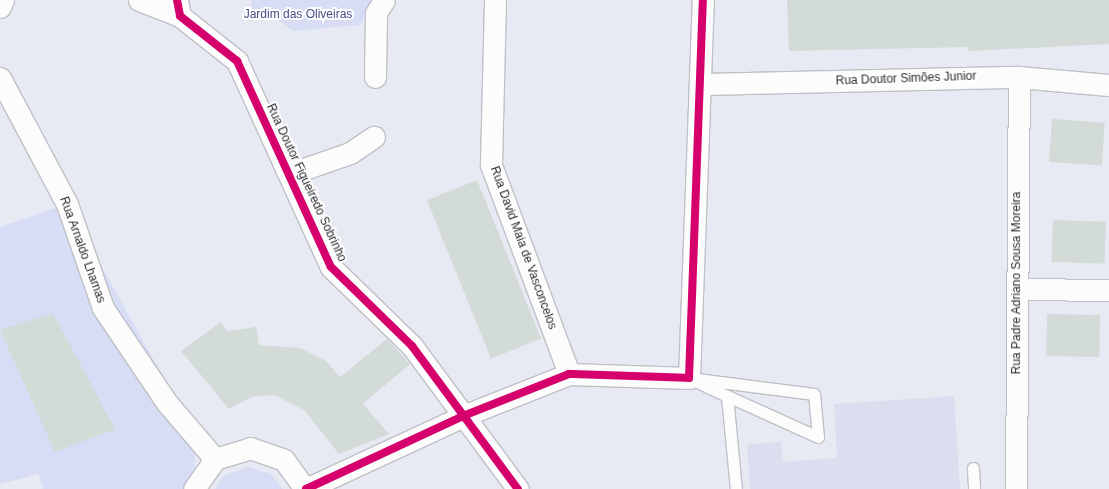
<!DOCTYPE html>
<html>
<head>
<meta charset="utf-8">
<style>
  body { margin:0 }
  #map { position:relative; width:1109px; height:489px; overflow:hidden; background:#e8eaf3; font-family:Helvetica,sans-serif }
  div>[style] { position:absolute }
  .built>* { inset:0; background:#dbdeee }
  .green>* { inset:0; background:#d8ddf6 }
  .building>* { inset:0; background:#d3dbd8; transform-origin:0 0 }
  .roads { filter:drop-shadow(1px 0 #bfc0c6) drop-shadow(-1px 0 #bfc0c6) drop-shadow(0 1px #bfc0c6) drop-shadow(0 -1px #bfc0c6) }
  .lane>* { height:11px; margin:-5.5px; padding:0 5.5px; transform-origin:5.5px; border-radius:5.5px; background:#fcfcfd }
  .street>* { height:21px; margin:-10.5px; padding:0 10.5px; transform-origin:10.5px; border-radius:10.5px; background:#fcfcfd }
  .cycleway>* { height:8px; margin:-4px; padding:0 4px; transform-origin:4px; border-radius:4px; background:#d6006c }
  span { translate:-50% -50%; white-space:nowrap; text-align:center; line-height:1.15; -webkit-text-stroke:4px #fff; paint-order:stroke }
  .park-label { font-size:12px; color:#444b84 }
  .street-label { font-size:12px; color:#292a30 }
</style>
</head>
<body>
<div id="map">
  <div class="built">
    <i style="clip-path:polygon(954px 396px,960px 489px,750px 489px,747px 444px,781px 442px,783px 462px,837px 458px,834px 404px)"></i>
  </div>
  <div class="green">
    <i style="clip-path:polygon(251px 0,376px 0,360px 25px,293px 31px,270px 13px,253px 15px)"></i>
    <i style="clip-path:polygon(67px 204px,196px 436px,194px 489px,43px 489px,38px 474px,0 484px,0 227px)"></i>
    <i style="clip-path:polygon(248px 467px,271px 474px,283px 489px,215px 489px,225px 475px)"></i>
  </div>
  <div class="building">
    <i style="clip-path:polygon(787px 0,1109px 0,1109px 44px,969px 51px,968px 47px,789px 51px)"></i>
    <i style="left:1052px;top:119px;width:53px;height:43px;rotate:4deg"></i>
    <i style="left:477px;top:180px;width:171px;height:54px;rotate:68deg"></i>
    <i style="left:1053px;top:220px;width:53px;height:42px;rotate:2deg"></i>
    <i style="clip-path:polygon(53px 313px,115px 429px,55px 452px,0 330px)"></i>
    <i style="left:1047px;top:314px;width:53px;height:42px;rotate:1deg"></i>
    <i style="clip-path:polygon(221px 322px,227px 331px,256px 327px,259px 345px,300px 348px,326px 361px,340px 377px,387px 339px,410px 364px,363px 404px,389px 434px,339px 454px,304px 410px,274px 395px,252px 397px,229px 409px,181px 351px)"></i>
  </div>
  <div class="roads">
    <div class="lane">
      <i style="left:689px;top:378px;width:126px;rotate:7.3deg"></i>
      <i style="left:814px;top:394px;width:43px;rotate:84.7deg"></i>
      <i style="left:818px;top:437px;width:100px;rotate:-155.7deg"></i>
      <i style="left:727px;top:396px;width:42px;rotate:-154.7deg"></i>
      <i style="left:727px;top:396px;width:93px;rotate:84.5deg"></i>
      <i style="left:973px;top:468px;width:21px;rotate:87deg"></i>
    </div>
    <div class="street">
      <i style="left:139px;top:0;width:44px;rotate:21.3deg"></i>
      <i style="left:177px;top:0;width:16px;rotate:79deg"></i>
      <i style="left:180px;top:16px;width:73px;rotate:38.3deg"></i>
      <i style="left:237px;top:61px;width:226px;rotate:65.5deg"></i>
      <i style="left:331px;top:267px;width:113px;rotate:44.3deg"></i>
      <i style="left:412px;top:346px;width:178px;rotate:53.5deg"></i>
      <i style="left:495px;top:0;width:165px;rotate:91.4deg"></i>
      <i style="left:491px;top:165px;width:223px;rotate:69.5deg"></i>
      <i style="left:0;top:7px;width:8px;rotate:-67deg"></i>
      <i style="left:375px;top:77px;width:64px;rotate:-89.1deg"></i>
      <i style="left:376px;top:13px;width:15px;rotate:-58deg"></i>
      <i style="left:0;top:78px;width:143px;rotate:62deg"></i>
      <i style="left:67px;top:204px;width:110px;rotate:70.9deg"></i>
      <i style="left:103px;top:308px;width:115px;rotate:56deg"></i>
      <i style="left:167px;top:403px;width:74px;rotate:49.4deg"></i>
      <i style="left:703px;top:84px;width:316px;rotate:-1.3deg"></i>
      <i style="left:1019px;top:77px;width:90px;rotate:5.1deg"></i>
      <i style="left:286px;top:169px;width:18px"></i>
      <i style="left:304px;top:169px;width:49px;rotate:-19.2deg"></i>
      <i style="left:350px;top:153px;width:29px;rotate:-34deg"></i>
      <i style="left:1017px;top:289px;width:92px;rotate:0.6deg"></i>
      <i style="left:194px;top:489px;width:37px;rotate:-55deg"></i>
      <i style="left:215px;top:459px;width:37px;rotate:-17deg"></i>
      <i style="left:250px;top:448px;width:36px;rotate:19deg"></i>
      <i style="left:284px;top:460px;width:36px;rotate:54deg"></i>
      <i style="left:306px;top:489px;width:173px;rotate:-24.9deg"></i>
      <i style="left:463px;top:416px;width:114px;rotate:-21.6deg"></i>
      <i style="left:569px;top:374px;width:120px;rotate:1.9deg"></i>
      <i style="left:689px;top:378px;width:378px;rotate:-87.9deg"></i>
      <i style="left:1016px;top:489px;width:412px;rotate:-89.6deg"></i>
    </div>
  </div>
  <div class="cycleway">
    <i style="left:177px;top:0;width:16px;rotate:79deg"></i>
    <i style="left:180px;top:16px;width:73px;rotate:38.3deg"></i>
    <i style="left:237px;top:61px;width:226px;rotate:65.5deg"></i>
    <i style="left:331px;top:267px;width:113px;rotate:44.3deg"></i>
    <i style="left:412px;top:346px;width:178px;rotate:53.5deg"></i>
    <i style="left:306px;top:489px;width:173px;rotate:-24.9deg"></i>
    <i style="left:463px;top:416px;width:114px;rotate:-21.6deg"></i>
    <i style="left:569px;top:374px;width:120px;rotate:1.9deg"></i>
    <i style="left:689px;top:378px;width:378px;rotate:-87.9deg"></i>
  </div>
  <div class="park-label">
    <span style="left:298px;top:15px">Jardim das Oliveiras</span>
  </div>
  <div class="street-label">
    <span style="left:906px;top:79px;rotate:-2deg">Rua Doutor Simões Junior</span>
    <span style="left:306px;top:183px;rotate:65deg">Rua Doutor Figueiredo Sobrinho</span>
    <span style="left:523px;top:248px;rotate:70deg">Rua David Maia de Vasconcelos</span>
    <span style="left:82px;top:250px;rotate:70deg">Rua Arnaldo Lhamas</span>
    <span style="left:1017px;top:283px;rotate:-90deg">Rua Padre Adriano Sousa Moreira</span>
  </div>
</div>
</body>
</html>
